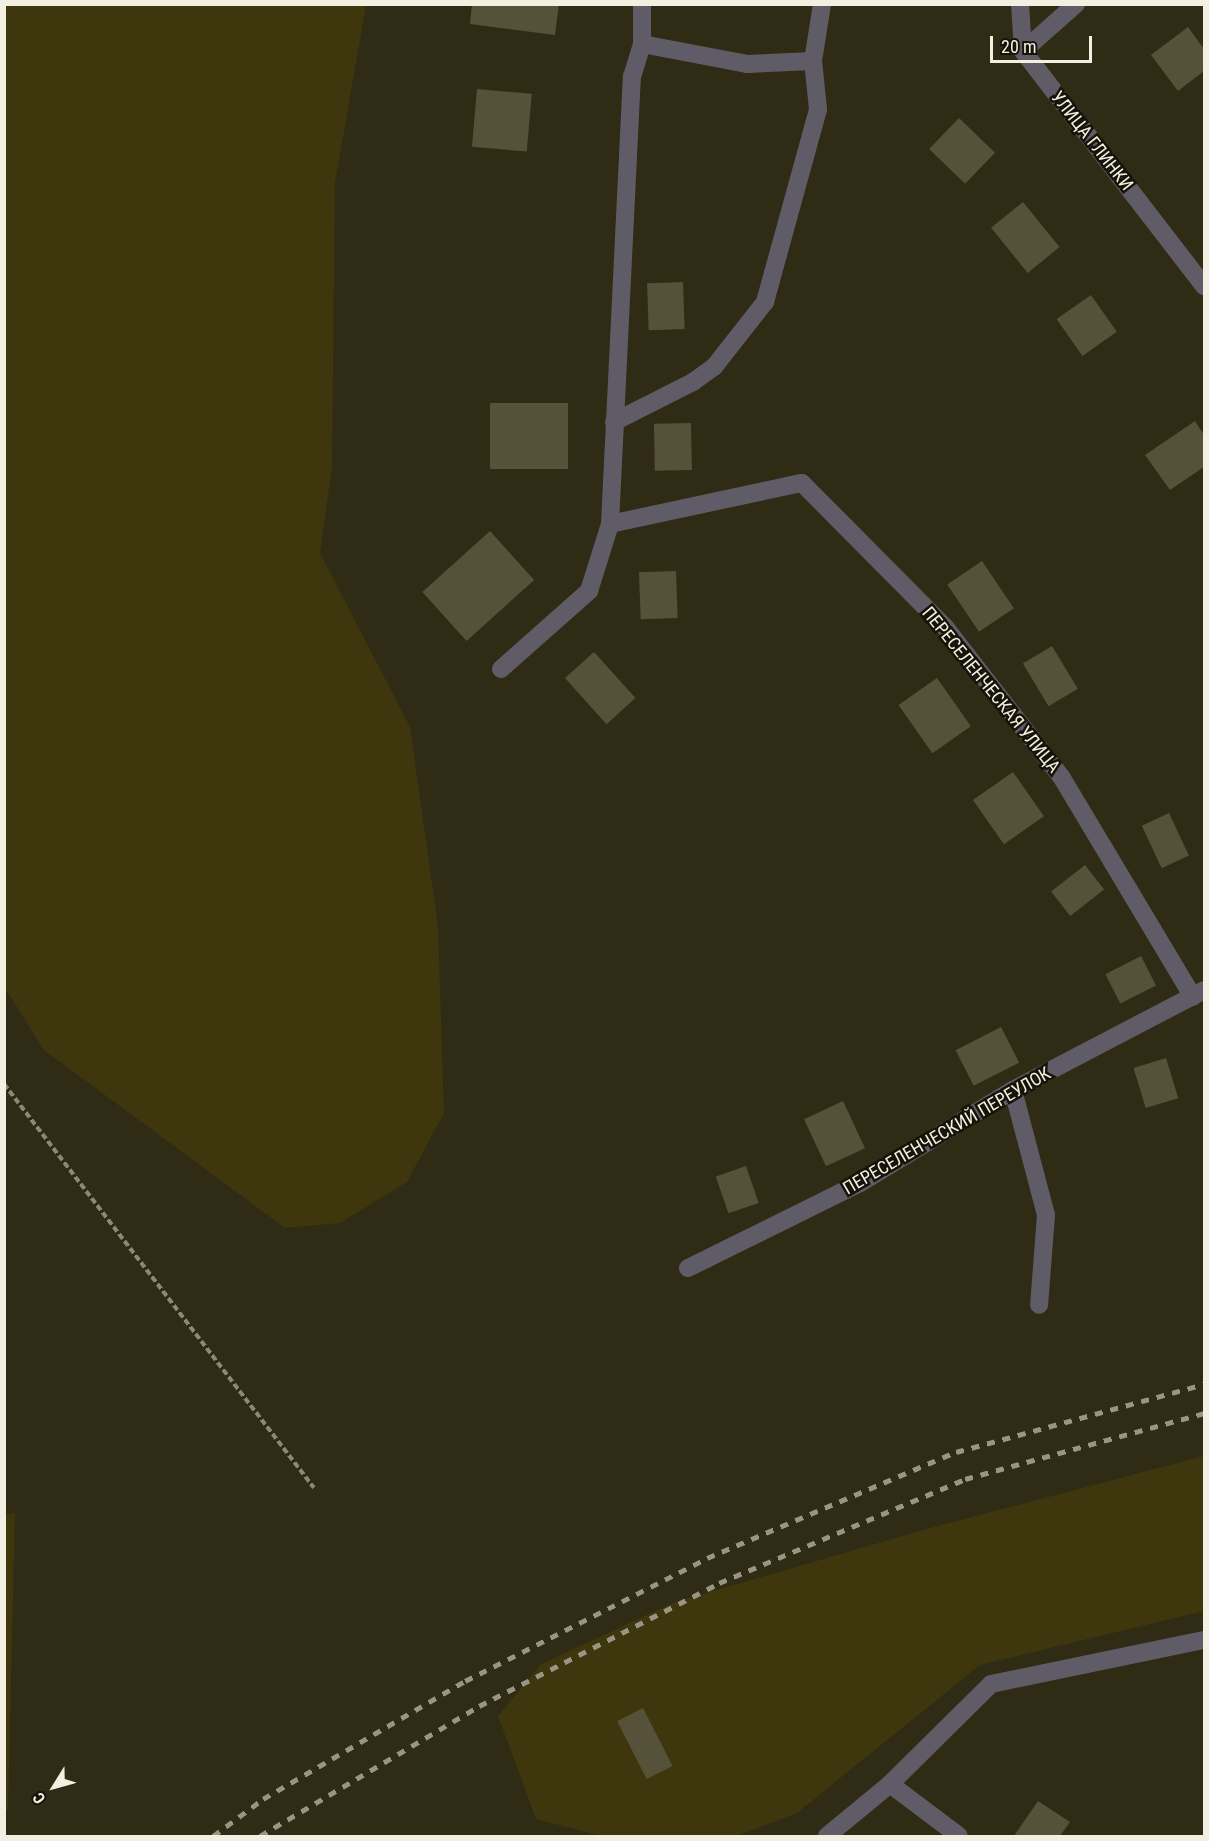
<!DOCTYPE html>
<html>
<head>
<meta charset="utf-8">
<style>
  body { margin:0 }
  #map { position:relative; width:1209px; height:1841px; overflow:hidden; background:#302b14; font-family:"Roboto Condensed",sans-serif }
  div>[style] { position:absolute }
  .green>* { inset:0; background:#3e360d }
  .building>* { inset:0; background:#565139; transform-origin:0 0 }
  .path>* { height:4px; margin-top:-2px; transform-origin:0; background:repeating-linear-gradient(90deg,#8c8875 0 6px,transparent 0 9px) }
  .minor>* { height:18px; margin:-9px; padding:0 9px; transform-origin:9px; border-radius:9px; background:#605c67 }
  .rail>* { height:4.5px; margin-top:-2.25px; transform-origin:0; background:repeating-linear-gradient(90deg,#999583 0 8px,transparent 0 16px) }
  span { translate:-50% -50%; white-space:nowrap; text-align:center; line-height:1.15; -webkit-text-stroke:5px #161309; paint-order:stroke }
  .street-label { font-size:18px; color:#f3f0e2 }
  .frame { position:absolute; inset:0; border:6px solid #f3f0e2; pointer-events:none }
  .north { position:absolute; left:24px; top:1757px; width:60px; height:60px; -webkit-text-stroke:4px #161309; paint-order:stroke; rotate:233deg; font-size:16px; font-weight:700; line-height:24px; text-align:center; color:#f3f0e2 }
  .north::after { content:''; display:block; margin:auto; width:21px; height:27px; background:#f3f0e2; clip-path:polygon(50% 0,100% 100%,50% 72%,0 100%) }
  .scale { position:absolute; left:990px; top:36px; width:102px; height:27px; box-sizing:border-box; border:3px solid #f3f0e2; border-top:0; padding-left:8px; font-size:18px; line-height:21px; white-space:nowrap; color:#f3f0e2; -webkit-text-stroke:4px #161309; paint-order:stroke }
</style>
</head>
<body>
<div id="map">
  <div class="green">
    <i style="clip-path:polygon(5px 4px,366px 5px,335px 183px,332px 467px,320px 553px,410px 727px,438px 926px,444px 1113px,407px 1182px,340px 1223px,285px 1228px,44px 1050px,5px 988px)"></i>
    <i style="clip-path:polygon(1204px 1456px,1204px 1611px,980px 1665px,797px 1813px,737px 1836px,601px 1836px,536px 1819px,498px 1716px,541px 1664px,675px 1602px,930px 1528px)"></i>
    <i style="clip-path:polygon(15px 1513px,8px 1810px,4px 1809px,4px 1514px)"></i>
  </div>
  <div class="building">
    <i style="clip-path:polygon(472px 4px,559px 4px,555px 35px,470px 24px)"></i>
    <i style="clip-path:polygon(1188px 27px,1204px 49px,1204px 71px,1178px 91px,1151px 55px)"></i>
    <i style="left:477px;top:89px;width:55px;height:58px;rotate:5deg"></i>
    <i style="left:959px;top:118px;width:50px;height:43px;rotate:44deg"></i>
    <i style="left:1023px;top:202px;width:58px;height:41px;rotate:51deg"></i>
    <i style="left:683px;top:282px;width:47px;height:36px;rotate:88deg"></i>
    <i style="left:1091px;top:295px;width:45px;height:42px;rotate:55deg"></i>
    <i style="left:490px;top:403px;width:78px;height:66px"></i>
    <i style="clip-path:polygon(1195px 421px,1204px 435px,1204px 467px,1170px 490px,1145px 455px)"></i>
    <i style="left:691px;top:423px;width:47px;height:37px;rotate:89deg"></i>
    <i style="left:490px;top:531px;width:66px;height:91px;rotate:48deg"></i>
    <i style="left:982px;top:561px;width:57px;height:42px;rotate:56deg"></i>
    <i style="left:676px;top:571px;width:47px;height:37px;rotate:88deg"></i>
    <i style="left:1052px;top:646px;width:50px;height:34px;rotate:59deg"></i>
    <i style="left:594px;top:652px;width:62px;height:39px;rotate:48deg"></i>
    <i style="left:937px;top:678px;width:59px;height:47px;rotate:55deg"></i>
    <i style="left:1013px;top:772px;width:54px;height:49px;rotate:55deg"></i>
    <i style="left:1169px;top:813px;width:47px;height:30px;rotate:65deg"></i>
    <i style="left:1085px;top:865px;width:31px;height:43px;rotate:52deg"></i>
    <i style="left:1141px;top:956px;width:33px;height:40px;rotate:63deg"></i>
    <i style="left:1001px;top:1027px;width:40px;height:51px;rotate:63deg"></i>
    <i style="left:1166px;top:1058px;width:42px;height:34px;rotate:73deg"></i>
    <i style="left:843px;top:1101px;width:52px;height:43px;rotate:65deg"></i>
    <i style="left:746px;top:1166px;width:39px;height:32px;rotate:71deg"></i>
    <i style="left:643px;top:1708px;width:65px;height:29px;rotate:63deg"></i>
    <i style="clip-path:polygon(1038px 1801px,1070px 1822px,1060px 1836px,1014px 1836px)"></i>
  </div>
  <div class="path">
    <i style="left:4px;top:1084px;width:509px;rotate:52.5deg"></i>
  </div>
  <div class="minor">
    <i style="left:1020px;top:4px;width:47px;rotate:86.3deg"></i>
    <i style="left:1076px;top:4px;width:71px;rotate:138.4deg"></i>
    <i style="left:1023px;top:51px;width:297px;rotate:52.4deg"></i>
    <i style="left:642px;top:44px;width:108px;rotate:10.7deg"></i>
    <i style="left:748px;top:64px;width:65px;rotate:-2.6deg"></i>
    <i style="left:813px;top:61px;width:58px;rotate:-81deg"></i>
    <i style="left:614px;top:422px;width:89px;rotate:-26.9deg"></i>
    <i style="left:693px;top:382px;width:26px;rotate:-36deg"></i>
    <i style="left:714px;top:367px;width:83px;rotate:-51.9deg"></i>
    <i style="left:765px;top:302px;width:200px;rotate:-74.6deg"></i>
    <i style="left:818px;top:109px;width:48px;rotate:-95.9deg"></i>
    <i style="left:610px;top:524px;width:196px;rotate:-12.1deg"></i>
    <i style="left:802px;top:483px;width:203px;rotate:45.2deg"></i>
    <i style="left:945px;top:627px;width:191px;rotate:52.2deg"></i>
    <i style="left:1062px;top:778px;width:255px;rotate:59.1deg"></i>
    <i style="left:501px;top:669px;width:118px;rotate:-41.6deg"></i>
    <i style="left:589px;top:591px;width:70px;rotate:-72.6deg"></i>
    <i style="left:610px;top:524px;width:448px;rotate:-87.2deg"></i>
    <i style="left:632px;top:77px;width:34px;rotate:-73deg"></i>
    <i style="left:642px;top:44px;width:40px;rotate:-90deg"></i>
    <i style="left:1013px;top:1090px;width:129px;rotate:75.2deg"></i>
    <i style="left:1046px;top:1215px;width:90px;rotate:94.4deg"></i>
    <i style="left:688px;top:1268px;width:192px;rotate:-26.3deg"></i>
    <i style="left:860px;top:1183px;width:179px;rotate:-31.3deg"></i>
    <i style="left:1013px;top:1090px;width:216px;rotate:-27.6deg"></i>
    <i style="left:890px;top:1784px;width:86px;rotate:37deg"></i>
    <i style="left:827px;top:1836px;width:82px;rotate:-39.5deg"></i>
    <i style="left:890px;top:1784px;width:142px;rotate:-44.7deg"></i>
    <i style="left:991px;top:1684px;width:217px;rotate:-11.7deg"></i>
  </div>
  <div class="rail">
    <i style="left:213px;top:1836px;width:62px;rotate:-36.5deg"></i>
    <i style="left:263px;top:1799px;width:234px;rotate:-30.3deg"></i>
    <i style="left:465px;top:1681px;width:271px;rotate:-26.9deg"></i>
    <i style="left:707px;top:1558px;width:271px;rotate:-23.1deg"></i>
    <i style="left:956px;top:1452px;width:257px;rotate:-15.3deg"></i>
    <i style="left:260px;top:1836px;width:255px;rotate:-30.7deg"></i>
    <i style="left:479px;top:1706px;width:270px;rotate:-27.1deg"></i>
    <i style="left:719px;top:1583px;width:267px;rotate:-22.9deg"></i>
    <i style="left:965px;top:1479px;width:248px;rotate:-15.4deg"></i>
  </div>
  <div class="street-label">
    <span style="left:1092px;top:141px;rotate:52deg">УЛИЦА ГЛИНКИ</span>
    <span style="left:991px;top:690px;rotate:51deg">ПЕРЕСЕЛЕНЧЕСКАЯ УЛИЦА</span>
    <span style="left:947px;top:1131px;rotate:-30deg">ПЕРЕСЕЛЕНЧЕСКИЙ ПЕРЕУЛОК</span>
  </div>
  <div class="frame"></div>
  <div class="north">С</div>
  <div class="scale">20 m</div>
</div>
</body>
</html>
